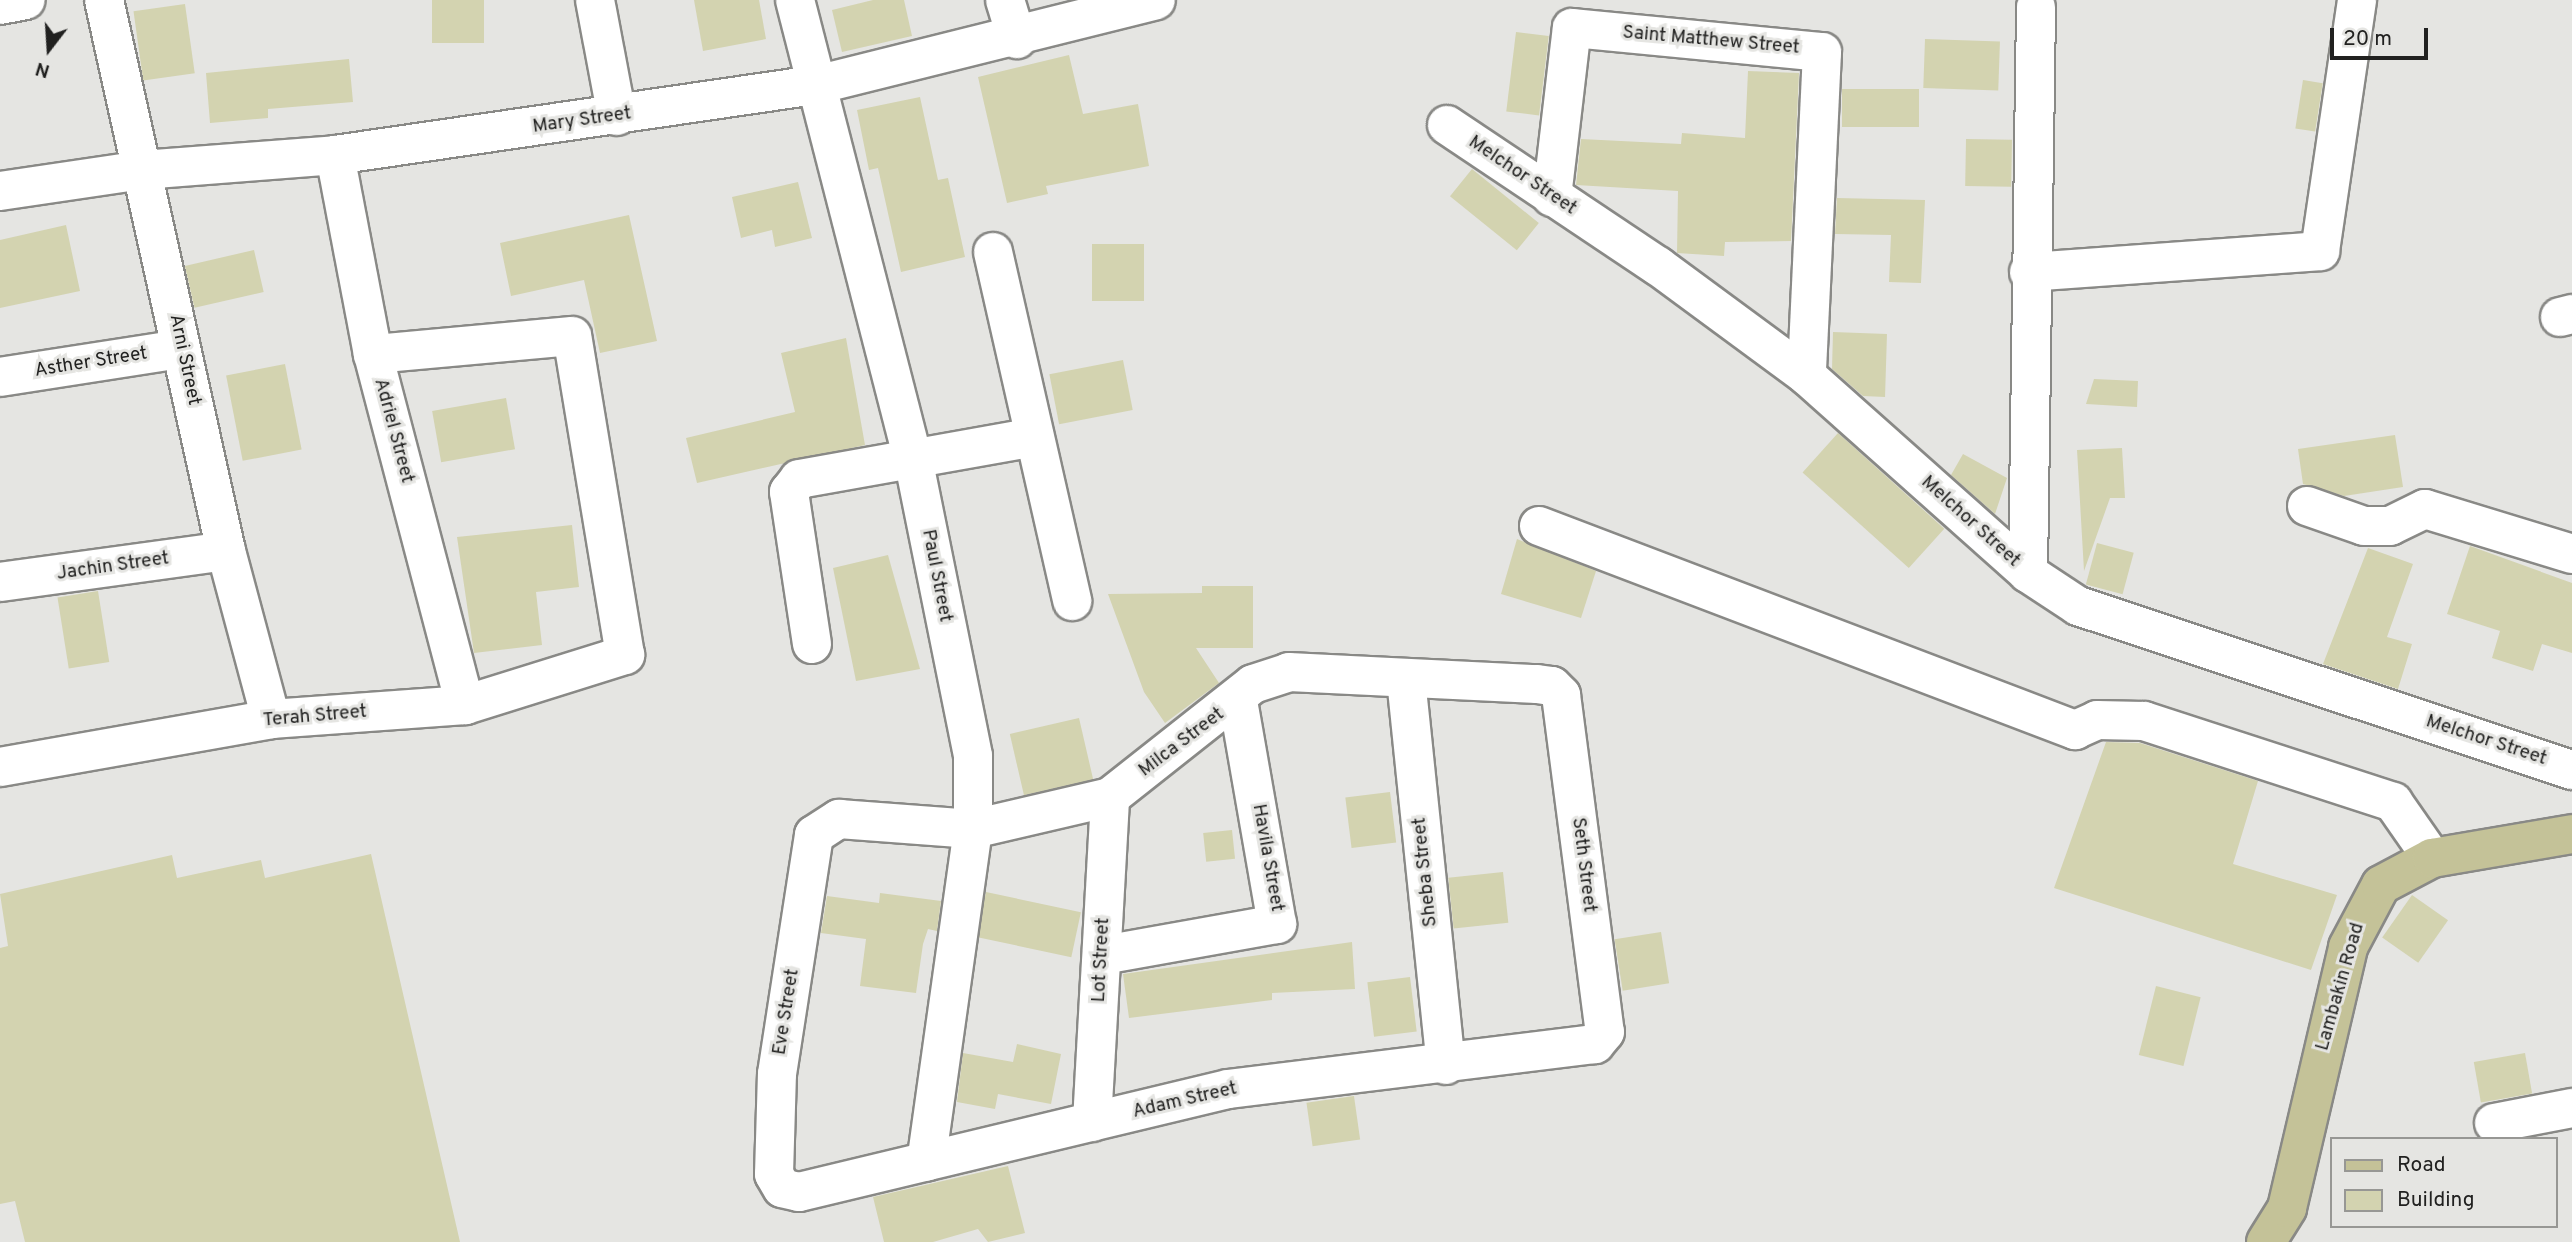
<!DOCTYPE html>
<html>
<head>
<meta charset="utf-8">
<style>
  body { margin:0 }
  #map { position:relative; width:2572px; height:1242px; overflow:hidden; background:#e5e5e2; font-family:Overpass,sans-serif }
  div>[style] { position:absolute }
  .building>* { inset:0; background:#d3d3b0; transform-origin:0 0 }
  .roads { filter:drop-shadow(2px 0 #898986) drop-shadow(-2px 0 #898986) drop-shadow(0 2px #898986) drop-shadow(0 -2px #898986) }
  .minor>* { height:38px; margin:-19px; padding:0 19px; transform-origin:19px; border-radius:19px; background:#fff }
  .major>* { height:38px; margin:-19px; padding:0 19px; transform-origin:19px; border-radius:19px; background:#c4c298 }
  span { translate:-50% -50%; white-space:nowrap; text-align:center; line-height:1.15; -webkit-text-stroke:6px #e5e5e2; paint-order:stroke }
  .street-label { font-size:19px; color:#212120 }
  .legend { position:absolute; left:2330px; top:1137px; width:228px; height:91px; box-sizing:border-box; background:#e5e5e2; border:2px solid #979794; margin:0; padding:9px 12px; list-style:none; font-size:21px; color:#212120 }
  .legend li { display:flex; align-items:center; gap:14px; height:35px }
  .legend b { width:35px; border:2px solid #979794 }
  .north { position:absolute; left:14px; top:14px; width:70px; height:70px; -webkit-text-stroke:5px #e5e5e2; paint-order:stroke; rotate:197deg; font-size:19px; font-weight:700; line-height:28px; text-align:center; color:#212120 }
  .north::after { content:''; display:block; margin:auto; width:24px; height:32px; background:#212120; clip-path:polygon(50% 0,100% 100%,50% 72%,0 100%) }
  .scale { position:absolute; left:2330px; top:28px; width:98px; height:32px; box-sizing:border-box; border:4px solid #212120; border-top:0; padding-left:9px; font-size:21px; line-height:24px; white-space:nowrap; color:#212120; -webkit-text-stroke:5px #e5e5e2; paint-order:stroke }
</style>
</head>
<body>
<div id="map">
  <div class="building">
    <i style="left:432px;top:0;width:52px;height:43px"></i>
    <i style="clip-path:polygon(694px 0,759px 0,766px 39px,703px 51px)"></i>
    <i style="clip-path:polygon(873px 0,904px 0,912px 36px,842px 52px,832px 10px)"></i>
    <i style="left:185px;top:4px;width:70px;height:52px;rotate:82deg"></i>
    <i style="left:1516px;top:32px;width:33px;height:80px;rotate:7deg"></i>
    <i style="left:1925px;top:39px;width:75px;height:49px;rotate:2deg"></i>
    <i style="clip-path:polygon(1069px 55px,1083px 114px,1138px 104px,1149px 166px,1046px 186px,1048px 194px,1007px 203px,978px 77px)"></i>
    <i style="clip-path:polygon(349px 59px,353px 102px,268px 109px,268px 118px,210px 123px,206px 73px)"></i>
    <i style="clip-path:polygon(1748px 71px,1799px 73px,1791px 241px,1725px 242px,1724px 256px,1677px 253px,1678px 191px,1576px 185px,1581px 139px,1681px 144px,1682px 133px,1745px 138px)"></i>
    <i style="left:2303px;top:80px;width:20px;height:49px;rotate:9deg"></i>
    <i style="left:1842px;top:89px;width:77px;height:38px"></i>
    <i style="clip-path:polygon(920px 97px,938px 180px,948px 178px,965px 257px,901px 272px,878px 168px,869px 170px,857px 110px)"></i>
    <i style="left:1966px;top:139px;width:46px;height:47px;rotate:1deg"></i>
    <i style="left:1472px;top:169px;width:86px;height:35px;rotate:39deg"></i>
    <i style="clip-path:polygon(798px 182px,812px 238px,775px 247px,772px 230px,741px 238px,732px 197px)"></i>
    <i style="clip-path:polygon(1837px 198px,1925px 200px,1921px 283px,1889px 282px,1891px 235px,1835px 234px)"></i>
    <i style="clip-path:polygon(629px 215px,657px 341px,600px 353px,584px 280px,511px 296px,500px 243px)"></i>
    <i style="clip-path:polygon(66px 225px,80px 291px,0 308px,0 240px)"></i>
    <i style="left:1092px;top:244px;width:52px;height:57px"></i>
    <i style="left:254px;top:250px;width:43px;height:71px;rotate:77deg"></i>
    <i style="clip-path:polygon(1833px 332px,1887px 334px,1885px 397px,1863px 396px,1832px 369px)"></i>
    <i style="clip-path:polygon(846px 338px,865px 445px,697px 483px,686px 438px,795px 412px,781px 353px)"></i>
    <i style="left:1123px;top:360px;width:51px;height:75px;rotate:79deg"></i>
    <i style="left:285px;top:364px;width:87px;height:60px;rotate:79deg"></i>
    <i style="clip-path:polygon(2094px 379px,2138px 381px,2137px 407px,2086px 404px)"></i>
    <i style="left:506px;top:398px;width:52px;height:75px;rotate:80deg"></i>
    <i style="left:1838px;top:433px;width:143px;height:53px;rotate:42deg"></i>
    <i style="clip-path:polygon(2395px 435px,2403px 487px,2344px 496px,2303px 484px,2298px 449px)"></i>
    <i style="clip-path:polygon(2122px 448px,2125px 498px,2110px 498px,2084px 571px,2077px 450px)"></i>
    <i style="clip-path:polygon(1963px 454px,2007px 478px,1995px 514px,1951px 475px)"></i>
    <i style="clip-path:polygon(572px 525px,579px 587px,536px 592px,542px 645px,474px 653px,457px 537px)"></i>
    <i style="clip-path:polygon(1517px 539px,1596px 571px,1581px 618px,1501px 594px)"></i>
    <i style="left:2097px;top:543px;width:38px;height:43px;rotate:15deg"></i>
    <i style="clip-path:polygon(2470px 546px,2572px 583px,2572px 653px,2542px 644px,2533px 671px,2492px 658px,2500px 631px,2447px 614px)"></i>
    <i style="clip-path:polygon(2368px 548px,2413px 564px,2387px 637px,2412px 644px,2398px 689px,2323px 664px)"></i>
    <i style="clip-path:polygon(888px 555px,920px 669px,856px 681px,833px 568px)"></i>
    <i style="clip-path:polygon(1202px 586px,1253px 586px,1253px 648px,1196px 648px,1219px 683px,1165px 723px,1144px 692px,1108px 594px,1202px 593px)"></i>
    <i style="left:98px;top:591px;width:72px;height:41px;rotate:81deg"></i>
    <i style="left:1079px;top:718px;width:63px;height:71px;rotate:77deg"></i>
    <i style="clip-path:polygon(2106px 742px,2140px 743px,2258px 781px,2233px 864px,2337px 895px,2311px 970px,2054px 888px)"></i>
    <i style="left:1390px;top:792px;width:51px;height:45px;rotate:83deg"></i>
    <i style="left:1232px;top:830px;width:29px;height:29px;rotate:84deg"></i>
    <i style="clip-path:polygon(371px 854px,460px 1242px,25px 1242px,15px 1201px,0 1204px,0 948px,8px 946px,0 894px,172px 855px,177px 878px,261px 860px,265px 878px)"></i>
    <i style="left:1503px;top:872px;width:51px;height:55px;rotate:84deg"></i>
    <i style="left:986px;top:892px;width:97px;height:46px;rotate:12deg"></i>
    <i style="clip-path:polygon(880px 893px,941px 901px,937px 931px,928px 929px,923px 944px,916px 993px,860px 986px,866px 939px,821px 933px,827px 896px,879px 903px)"></i>
    <i style="left:2412px;top:895px;width:44px;height:52px;rotate:35deg"></i>
    <i style="left:1661px;top:932px;width:52px;height:47px;rotate:81deg"></i>
    <i style="clip-path:polygon(1352px 942px,1355px 989px,1272px 993px,1272px 1000px,1129px 1018px,1123px 974px)"></i>
    <i style="left:1410px;top:977px;width:55px;height:43px;rotate:83deg"></i>
    <i style="left:2156px;top:986px;width:46px;height:71px;rotate:14deg"></i>
    <i style="clip-path:polygon(1017px 1044px,1061px 1054px,1051px 1104px,998px 1094px,995px 1109px,957px 1102px,963px 1053px,1013px 1062px)"></i>
    <i style="left:2525px;top:1053px;width:41px;height:52px;rotate:80deg"></i>
    <i style="left:1354px;top:1096px;width:44px;height:48px;rotate:82deg"></i>
    <i style="clip-path:polygon(1008px 1166px,1025px 1233px,988px 1242px,978px 1229px,933px 1242px,884px 1242px,873px 1197px)"></i>
  </div>
  <div class="roads">
    <div class="minor">
      <i style="left:104px;top:0;width:564px;rotate:77.52deg"></i>
      <i style="left:226px;top:551px;width:174px;rotate:75deg"></i>
      <i style="left:595px;top:0;width:118px;rotate:79.3deg"></i>
      <i style="left:795px;top:0;width:473px;rotate:75.6deg"></i>
      <i style="left:913px;top:458px;width:304px;rotate:78.6deg"></i>
      <i style="left:973px;top:756px;width:73px;rotate:90deg"></i>
      <i style="left:973px;top:829px;width:336px;rotate:98deg"></i>
      <i style="left:1005px;top:0;width:41px;rotate:72.9deg"></i>
      <i style="left:0;top:5px;width:26px;rotate:-11deg"></i>
      <i style="left:1447px;top:125px;width:254px;rotate:33.8deg"></i>
      <i style="left:1658px;top:266px;width:185px;rotate:36.4deg"></i>
      <i style="left:1807px;top:376px;width:296px;rotate:41.7deg"></i>
      <i style="left:2028px;top:573px;width:60px;rotate:33.4deg"></i>
      <i style="left:2078px;top:606px;width:521px;rotate:18.37deg"></i>
      <i style="left:335px;top:155px;width:203px;rotate:79.2deg"></i>
      <i style="left:373px;top:354px;width:363px;rotate:75.3deg"></i>
      <i style="left:0;top:191px;width:144px;rotate:-8.4deg"></i>
      <i style="left:142px;top:170px;width:194px;rotate:-4.4deg"></i>
      <i style="left:335px;top:155px;width:490px;rotate:-8.3deg"></i>
      <i style="left:820px;top:84px;width:346px;rotate:-14deg"></i>
      <i style="left:1552px;top:197px;width:170px;rotate:-83.3deg"></i>
      <i style="left:1572px;top:28px;width:251px;rotate:5.5deg"></i>
      <i style="left:1822px;top:52px;width:324px;rotate:92.7deg"></i>
      <i style="left:993px;top:252px;width:358px;rotate:77.2deg"></i>
      <i style="left:2029px;top:272px;width:292px;rotate:-4.1deg"></i>
      <i style="left:2320px;top:251px;width:254px;rotate:-81.6deg"></i>
      <i style="left:2560px;top:317px;width:12px;rotate:-14deg"></i>
      <i style="left:0;top:377px;width:183px;rotate:-8.8deg"></i>
      <i style="left:2307px;top:506px;width:60px;rotate:19.3deg"></i>
      <i style="left:2364px;top:526px;width:26px"></i>
      <i style="left:2390px;top:526px;width:39px;rotate:-26deg"></i>
      <i style="left:2425px;top:509px;width:154px;rotate:17deg"></i>
      <i style="left:1539px;top:526px;width:574px;rotate:20.84deg"></i>
      <i style="left:2075px;top:730px;width:24px;rotate:-24deg"></i>
      <i style="left:2097px;top:720px;width:47px;rotate:1.2deg"></i>
      <i style="left:2144px;top:721px;width:262px;rotate:18deg"></i>
      <i style="left:2393px;top:802px;width:68px;rotate:55.1deg"></i>
      <i style="left:2028px;top:573px;width:566px;rotate:-89.19deg"></i>
      <i style="left:0;top:582px;width:228px;rotate:-7.8deg"></i>
      <i style="left:812px;top:644px;width:154px;rotate:-98.6deg"></i>
      <i style="left:789px;top:492px;width:16px;rotate:-52deg"></i>
      <i style="left:799px;top:479px;width:239px;rotate:-10.1deg"></i>
      <i style="left:1289px;top:672px;width:248px;rotate:2.8deg"></i>
      <i style="left:1537px;top:684px;width:15px;rotate:8deg"></i>
      <i style="left:1552px;top:686px;width:13px;rotate:45deg"></i>
      <i style="left:1561px;top:695px;width:340px;rotate:82.6deg"></i>
      <i style="left:1605px;top:1032px;width:16px;rotate:130deg"></i>
      <i style="left:1595px;top:1044px;width:370px;rotate:173deg"></i>
      <i style="left:1228px;top:1089px;width:441px;rotate:166.5deg"></i>
      <i style="left:799px;top:1192px;width:17px;rotate:-167deg"></i>
      <i style="left:782px;top:1188px;width:16px;rotate:-120deg"></i>
      <i style="left:774px;top:1174px;width:100px;rotate:-88.3deg"></i>
      <i style="left:777px;top:1074px;width:242px;rotate:-81.2deg"></i>
      <i style="left:814px;top:835px;width:30px;rotate:-33deg"></i>
      <i style="left:839px;top:819px;width:134px;rotate:4.3deg"></i>
      <i style="left:973px;top:829px;width:141px;rotate:-13.1deg"></i>
      <i style="left:1110px;top:797px;width:182px;rotate:-38.3deg"></i>
      <i style="left:1253px;top:684px;width:38px;rotate:-18deg"></i>
      <i style="left:1406px;top:679px;width:388px;rotate:84.1deg"></i>
      <i style="left:0;top:767px;width:275px;rotate:-10deg"></i>
      <i style="left:271px;top:719px;width:195px;rotate:-4.1deg"></i>
      <i style="left:465px;top:705px;width:168px;rotate:-17.4deg"></i>
      <i style="left:625px;top:655px;width:323px;rotate:-99.4deg"></i>
      <i style="left:572px;top:336px;width:200px;rotate:174.8deg"></i>
      <i style="left:1103px;top:955px;width:177px;rotate:-10.1deg"></i>
      <i style="left:1277px;top:924px;width:226px;rotate:-99.9deg"></i>
      <i style="left:1092px;top:1122px;width:325px;rotate:-86.8deg"></i>
      <i style="left:2494px;top:1123px;width:79px;rotate:-10.9deg"></i>
    </div>
    <div class="major">
      <i style="left:2266px;top:1242px;width:40px;rotate:-58deg"></i>
      <i style="left:2287px;top:1208px;width:268px;rotate:-76.8deg"></i>
      <i style="left:2348px;top:947px;width:70px;rotate:-62deg"></i>
      <i style="left:2381px;top:885px;width:58px;rotate:-27.9deg"></i>
      <i style="left:2432px;top:858px;width:142px;rotate:-9.7deg"></i>
    </div>
  </div>
  <div class="street-label">
    <span style="left:1711px;top:41px;rotate:5deg">Saint Matthew Street</span>
    <span style="left:582px;top:121px;rotate:-8deg">Mary Street</span>
    <span style="left:1522px;top:176px;rotate:34deg">Melchor Street</span>
    <span style="left:184px;top:360px;rotate:78deg">Arni Street</span>
    <span style="left:91px;top:363px;rotate:-9deg">Asther Street</span>
    <span style="left:393px;top:431px;rotate:75deg">Adriel Street</span>
    <span style="left:1970px;top:522px;rotate:42deg">Melchor Street</span>
    <span style="left:113px;top:567px;rotate:-8deg">Jachin Street</span>
    <span style="left:936px;top:576px;rotate:79deg">Paul Street</span>
    <span style="left:315px;top:717px;rotate:-5deg">Terah Street</span>
    <span style="left:2486px;top:741px;rotate:18deg">Melchor Street</span>
    <span style="left:1182px;top:743px;rotate:-37deg">Milca Street</span>
    <span style="left:1267px;top:858px;rotate:80deg">Havila Street</span>
    <span style="left:1583px;top:865px;rotate:83deg">Seth Street</span>
    <span style="left:1426px;top:872px;rotate:-96deg">Sheba Street</span>
    <span style="left:1102px;top:960px;rotate:-87deg">Lot Street</span>
    <span style="left:2341px;top:987px;rotate:-74deg">Lambakin Road</span>
    <span style="left:787px;top:1012px;rotate:-81deg">Eve Street</span>
    <span style="left:1185px;top:1101px;rotate:-13deg">Adam Street</span>
  </div>
  <ul class="legend">
  <li><b style="height:9px;background:#c4c298"></b>Road</li>
  <li><b style="height:19px;background:#d3d3b0"></b>Building</li>
  </ul>
  <div class="north">N</div>
  <div class="scale">20 m</div>
</div>
</body>
</html>
